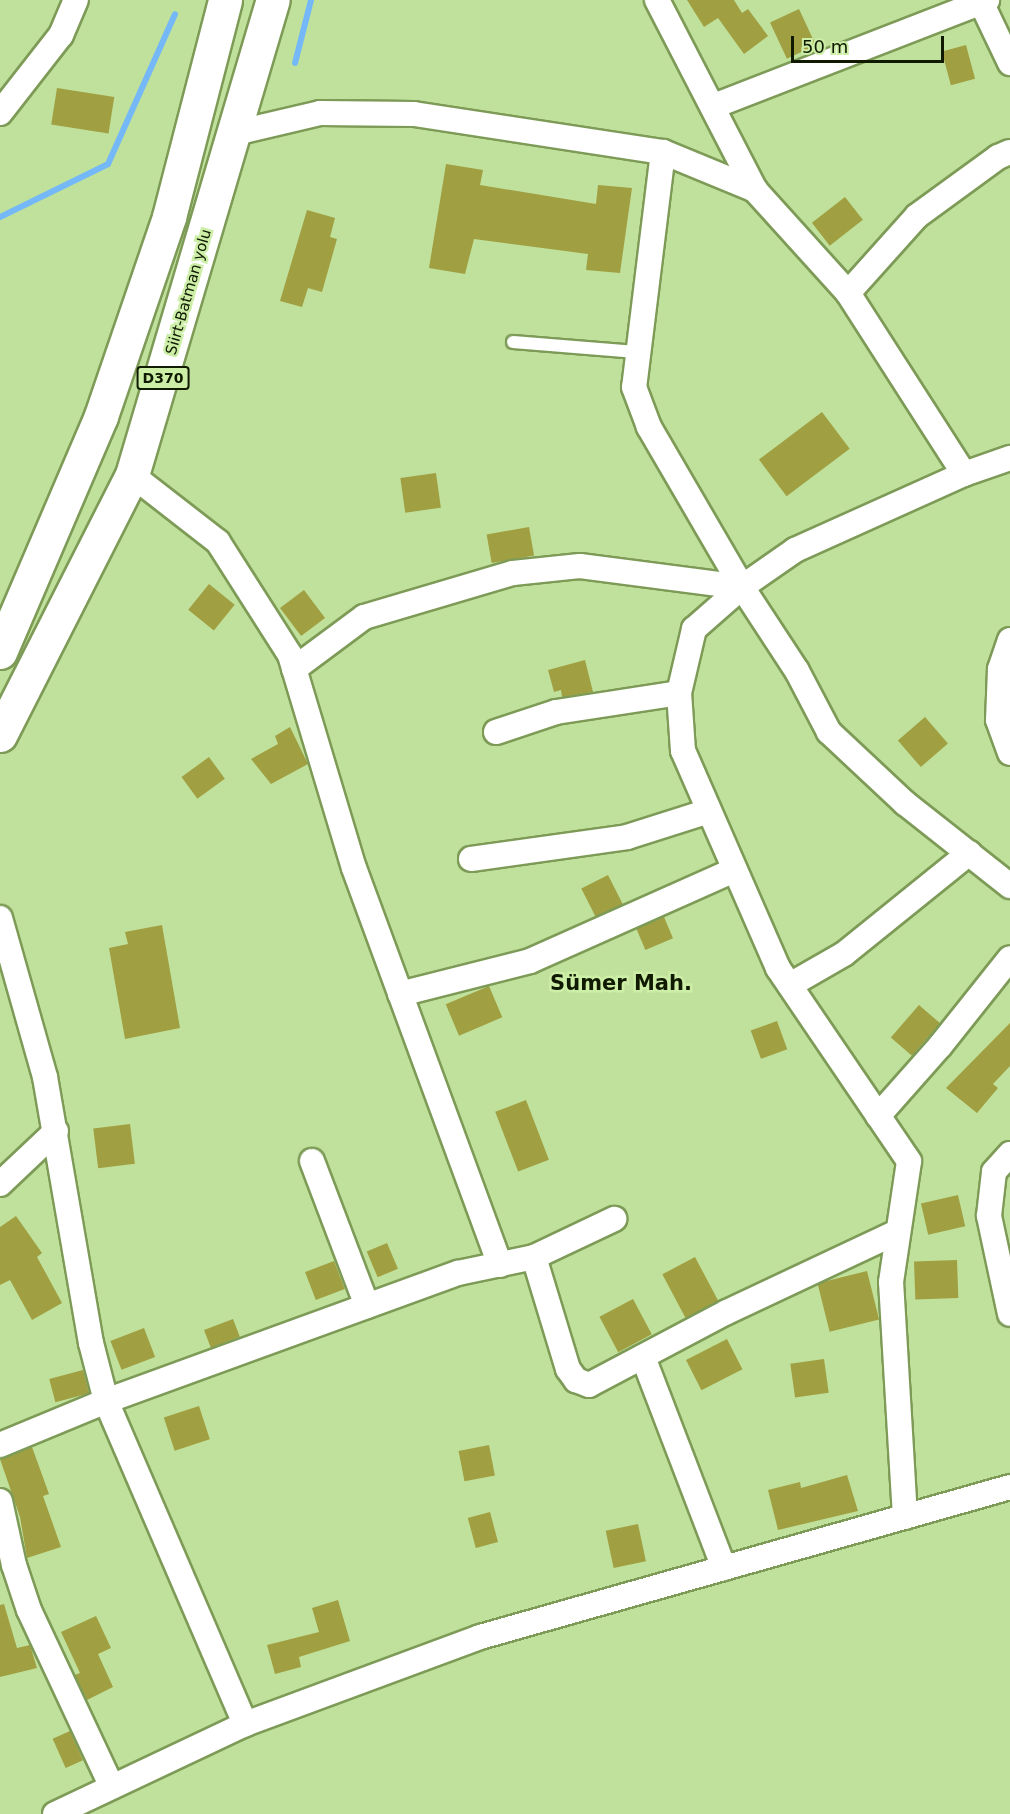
<!DOCTYPE html>
<html>
<head>
<meta charset="utf-8">
<style>
  body { margin:0 }
  #map { position:relative; width:1010px; height:1814px; overflow:hidden; background:#c0e19b; font-family:"DejaVu Sans",sans-serif }
  div>[style] { position:absolute }
  .stream>* { height:6px; margin:-3px; padding:0 3px; transform-origin:3px; border-radius:3px; background:#74b8f8 }
  .building>* { inset:0; background:#a09f41; transform-origin:0 0 }
  .roads { filter:drop-shadow(2px 0 #7d9b57) drop-shadow(-2px 0 #7d9b57) drop-shadow(0 2px #7d9b57) drop-shadow(0 -2px #7d9b57) }
  .lane>* { height:12px; margin:-6px; padding:0 6px; transform-origin:6px; border-radius:6px; background:#fff }
  .street>* { height:24px; margin:-12px; padding:0 12px; transform-origin:12px; border-radius:12px; background:#fff }
  .highway>* { height:33px; margin:-16.5px; padding:0 16.5px; transform-origin:16.5px; border-radius:16.5px; background:#fff }
  span { translate:-50% -50%; white-space:nowrap; text-align:center; line-height:1.15; -webkit-text-stroke:5px #cdeea7; paint-order:stroke }
  .shield-label span { padding:2px 4px; background:#cdeea7; border:2px solid; border-radius:4px; -webkit-text-stroke-width:0 }
  .shield-label { font-size:14px; color:#0f1a01; font-weight:700 }
  .street-label { font-size:15px; color:#0f1a01 }
  .district-label { font-size:21px; color:#0f1a01; font-weight:700 }
  .scale { position:absolute; left:791px; top:36px; width:153px; height:27px; box-sizing:border-box; border:3px solid #0f1a01; border-top:0; padding-left:8px; font-size:18px; line-height:21px; white-space:nowrap; color:#0f1a01; -webkit-text-stroke:4px #cdeea7; paint-order:stroke }
</style>
</head>
<body>
<div id="map">
  <div class="stream">
    <i style="left:295px;top:63px;width:65px;rotate:-75.7deg"></i>
    <i style="left:0;top:217px;width:120px;rotate:-26.1deg"></i>
    <i style="left:108px;top:164px;width:164px;rotate:-65.9deg"></i>
  </div>
  <div class="building">
    <i style="clip-path:polygon(687px 0,734px 0,742px 13px,748px 9px,768px 36px,744px 54px,718px 18px,704px 27px)"></i>
    <i style="left:799px;top:9px;width:40px;height:32px;rotate:65deg"></i>
    <i style="left:966px;top:45px;width:35px;height:25px;rotate:75deg"></i>
    <i style="left:57px;top:88px;width:58px;height:37px;rotate:9deg"></i>
    <i style="clip-path:polygon(446px 164px,483px 170px,480px 185px,596px 204px,598px 185px,632px 188px,620px 273px,586px 270px,588px 254px,474px 239px,465px 274px,429px 268px)"></i>
    <i style="left:845px;top:197px;width:29px;height:42px;rotate:52deg"></i>
    <i style="clip-path:polygon(307px 210px,335px 218px,330px 237px,337px 239px,322px 292px,308px 288px,302px 307px,280px 301px)"></i>
    <i style="left:822px;top:412px;width:46px;height:79px;rotate:53deg"></i>
    <i style="left:436px;top:473px;width:35px;height:36px;rotate:82deg"></i>
    <i style="left:529px;top:527px;width:29px;height:43px;rotate:80deg"></i>
    <i style="left:209px;top:584px;width:33px;height:33px;rotate:39deg"></i>
    <i style="left:304px;top:590px;width:35px;height:30px;rotate:53deg"></i>
    <i style="clip-path:polygon(585px 660px,593px 692px,562px 697px,561px 690px,554px 692px,548px 670px)"></i>
    <i style="left:925px;top:717px;width:35px;height:36px;rotate:49deg"></i>
    <i style="clip-path:polygon(290px 727px,308px 764px,271px 784px,251px 759px,278px 744px,275px 736px)"></i>
    <i style="left:209px;top:757px;width:27px;height:34px;rotate:54deg"></i>
    <i style="left:608px;top:875px;width:33px;height:30px;rotate:63deg"></i>
    <i style="left:664px;top:917px;width:23px;height:30px;rotate:67deg"></i>
    <i style="clip-path:polygon(162px 925px,180px 1028px,125px 1039px,109px 948px,128px 944px,125px 932px)"></i>
    <i style="left:489px;top:986px;width:34px;height:47px;rotate:67deg"></i>
    <i style="left:919px;top:1005px;width:28px;height:43px;rotate:41deg"></i>
    <i style="left:777px;top:1021px;width:30px;height:28px;rotate:70deg"></i>
    <i style="clip-path:polygon(1010px 1023px,1010px 1066px,993px 1084px,998px 1088px,977px 1113px,946px 1088px)"></i>
    <i style="left:526px;top:1100px;width:64px;height:33px;rotate:69deg"></i>
    <i style="left:130px;top:1124px;width:40px;height:37px;rotate:83deg"></i>
    <i style="left:958px;top:1195px;width:32px;height:38px;rotate:77deg"></i>
    <i style="clip-path:polygon(16px 1216px,42px 1253px,37px 1257px,62px 1303px,32px 1320px,10px 1280px,0 1285px,0 1227px)"></i>
    <i style="left:387px;top:1243px;width:28px;height:22px;rotate:67deg"></i>
    <i style="left:695px;top:1257px;width:50px;height:37px;rotate:62deg"></i>
    <i style="left:957px;top:1260px;width:38px;height:43px;rotate:88deg"></i>
    <i style="left:334px;top:1261px;width:30px;height:31px;rotate:69deg"></i>
    <i style="left:867px;top:1271px;width:50px;height:51px;rotate:76deg"></i>
    <i style="left:633px;top:1299px;width:40px;height:38px;rotate:62deg"></i>
    <i style="left:233px;top:1319px;width:19px;height:31px;rotate:69deg"></i>
    <i style="left:144px;top:1328px;width:31px;height:36px;rotate:69deg"></i>
    <i style="left:727px;top:1339px;width:34px;height:46px;rotate:63deg"></i>
    <i style="left:824px;top:1359px;width:34px;height:34px;rotate:82deg"></i>
    <i style="left:83px;top:1370px;width:24px;height:35px;rotate:75deg"></i>
    <i style="left:199px;top:1406px;width:35px;height:37px;rotate:72deg"></i>
    <i style="left:489px;top:1445px;width:31px;height:31px;rotate:79deg"></i>
    <i style="clip-path:polygon(32px 1447px,49px 1494px,43px 1496px,61px 1547px,27px 1558px,20px 1517px,0 1459px)"></i>
    <i style="clip-path:polygon(847px 1475px,858px 1511px,778px 1530px,768px 1490px,800px 1482px,801px 1488px)"></i>
    <i style="left:490px;top:1512px;width:31px;height:23px;rotate:75deg"></i>
    <i style="left:638px;top:1524px;width:38px;height:33px;rotate:78deg"></i>
    <i style="clip-path:polygon(338px 1600px,350px 1641px,299px 1657px,301px 1667px,275px 1674px,267px 1645px,319px 1632px,312px 1608px)"></i>
    <i style="clip-path:polygon(4px 1604px,17px 1648px,30px 1645px,37px 1668px,0 1677px,0 1605px)"></i>
    <i style="clip-path:polygon(96px 1616px,111px 1648px,98px 1654px,113px 1687px,87px 1700px,75px 1675px,80px 1673px,61px 1632px)"></i>
    <i style="left:70px;top:1731px;width:32px;height:19px;rotate:66deg"></i>
  </div>
  <div class="roads">
    <div class="lane">
      <i style="left:513px;top:342px;width:124px;rotate:4.6deg"></i>
    </div>
    <div class="street">
      <i style="left:657px;top:0;width:214px;rotate:62.7deg"></i>
      <i style="left:980px;top:0;width:70px;rotate:64.5deg"></i>
      <i style="left:714px;top:106px;width:293px;rotate:-21.2deg"></i>
      <i style="left:0;top:113px;width:99px;rotate:-52deg"></i>
      <i style="left:61px;top:35px;width:38px;rotate:-67deg"></i>
      <i style="left:235px;top:133px;width:87px;rotate:-13.2deg"></i>
      <i style="left:320px;top:113px;width:94px;rotate:0.6deg"></i>
      <i style="left:414px;top:114px;width:252px;rotate:8.7deg"></i>
      <i style="left:663px;top:152px;width:100px;rotate:22.4deg"></i>
      <i style="left:755px;top:190px;width:139px;rotate:47.9deg"></i>
      <i style="left:848px;top:293px;width:215px;rotate:57.3deg"></i>
      <i style="left:663px;top:152px;width:237px;rotate:97deg"></i>
      <i style="left:634px;top:387px;width:43px;rotate:69.4deg"></i>
      <i style="left:649px;top:427px;width:185px;rotate:59.8deg"></i>
      <i style="left:742px;top:587px;width:100px;rotate:56.8deg"></i>
      <i style="left:797px;top:671px;width:69px;rotate:62.3deg"></i>
      <i style="left:829px;top:732px;width:104px;rotate:43.1deg"></i>
      <i style="left:905px;top:803px;width:134px;rotate:38.3deg"></i>
      <i style="left:848px;top:293px;width:103px;rotate:-48.1deg"></i>
      <i style="left:917px;top:216px;width:100px;rotate:-36.1deg"></i>
      <i style="left:998px;top:157px;width:13px;rotate:-23deg"></i>
      <i style="left:132px;top:475px;width:109px;rotate:37.9deg"></i>
      <i style="left:218px;top:542px;width:134px;rotate:57.5deg"></i>
      <i style="left:290px;top:655px;width:222px;rotate:73.3deg"></i>
      <i style="left:354px;top:868px;width:423px;rotate:69.8deg"></i>
      <i style="left:1010px;top:640px;width:31px;rotate:109deg"></i>
      <i style="left:1000px;top:669px;width:51px;rotate:92.2deg"></i>
      <i style="left:998px;top:720px;width:35px;rotate:70deg"></i>
      <i style="left:294px;top:669px;width:87px;rotate:-36.6deg"></i>
      <i style="left:364px;top:617px;width:155px;rotate:-16.5deg"></i>
      <i style="left:513px;top:573px;width:67px;rotate:-6deg"></i>
      <i style="left:580px;top:566px;width:163px;rotate:7.4deg"></i>
      <i style="left:496px;top:732px;width:63px;rotate:-18.4deg"></i>
      <i style="left:556px;top:712px;width:124px;rotate:-8.8deg"></i>
      <i style="left:471px;top:859px;width:158px;rotate:-8deg"></i>
      <i style="left:627px;top:837px;width:86px;rotate:-17.6deg"></i>
      <i style="left:0;top:918px;width:165px;rotate:74.2deg"></i>
      <i style="left:45px;top:1077px;width:270px;rotate:80.2deg"></i>
      <i style="left:91px;top:1343px;width:60px;rotate:75.5deg"></i>
      <i style="left:106px;top:1401px;width:352px;rotate:66.7deg"></i>
      <i style="left:790px;top:985px;width:62px;rotate:-29.9deg"></i>
      <i style="left:844px;top:954px;width:161px;rotate:-38.9deg"></i>
      <i style="left:400px;top:994px;width:134px;rotate:-14.2deg"></i>
      <i style="left:530px;top:961px;width:223px;rotate:-24deg"></i>
      <i style="left:878px;top:1116px;width:94px;rotate:-48.5deg"></i>
      <i style="left:940px;top:1046px;width:112px;rotate:-51.5deg"></i>
      <i style="left:1010px;top:1154px;width:24px;rotate:132deg"></i>
      <i style="left:994px;top:1172px;width:44px;rotate:96.5deg"></i>
      <i style="left:989px;top:1216px;width:100px;rotate:77.9deg"></i>
      <i style="left:312px;top:1161px;width:155px;rotate:69.2deg"></i>
      <i style="left:0;top:1184px;width:77px;rotate:-43.4deg"></i>
      <i style="left:534px;top:1257px;width:117px;rotate:73.1deg"></i>
      <i style="left:568px;top:1369px;width:14px;rotate:54deg"></i>
      <i style="left:576px;top:1380px;width:14px;rotate:21deg"></i>
      <i style="left:589px;top:1385px;width:156px;rotate:-27.9deg"></i>
      <i style="left:727px;top:1312px;width:188px;rotate:-25.2deg"></i>
      <i style="left:643px;top:1357px;width:226px;rotate:69deg"></i>
      <i style="left:0;top:1445px;width:115px;rotate:-22.5deg"></i>
      <i style="left:106px;top:1401px;width:375px;rotate:-20deg"></i>
      <i style="left:458px;top:1273px;width:78px;rotate:-11.9deg"></i>
      <i style="left:534px;top:1257px;width:89px;rotate:-25.4deg"></i>
      <i style="left:0;top:1501px;width:66px;rotate:77.7deg"></i>
      <i style="left:14px;top:1565px;width:47px;rotate:71.6deg"></i>
      <i style="left:29px;top:1610px;width:195px;rotate:64.9deg"></i>
      <i style="left:905px;top:1517px;width:235px;rotate:-93.4deg"></i>
      <i style="left:891px;top:1282px;width:122px;rotate:-81.5deg"></i>
      <i style="left:909px;top:1161px;width:233px;rotate:-124.2deg"></i>
      <i style="left:778px;top:968px;width:237px;rotate:-113.6deg"></i>
      <i style="left:683px;top:751px;width:58px;rotate:-93.9deg"></i>
      <i style="left:679px;top:693px;width:66px;rotate:-76.8deg"></i>
      <i style="left:694px;top:629px;width:64px;rotate:-41.2deg"></i>
      <i style="left:742px;top:587px;width:65px;rotate:-34.9deg"></i>
      <i style="left:795px;top:550px;width:185px;rotate:-24.2deg"></i>
      <i style="left:964px;top:474px;width:49px;rotate:-19.2deg"></i>
      <i style="left:55px;top:1814px;width:210px;rotate:-25.3deg"></i>
      <i style="left:245px;top:1724px;width:251px;rotate:-20.3deg"></i>
      <i style="left:480px;top:1637px;width:551px;rotate:-15.8deg"></i>
    </div>
    <div class="highway">
      <i style="left:0;top:652px;width:257px;rotate:-66.8deg"></i>
      <i style="left:101px;top:416px;width:210px;rotate:-71.1deg"></i>
      <i style="left:169px;top:217px;width:224px;rotate:-75.5deg"></i>
      <i style="left:0;top:735px;width:292px;rotate:-63.1deg"></i>
      <i style="left:132px;top:475px;width:495px;rotate:-73.5deg"></i>
    </div>
  </div>
  <div class="shield-label">
    <span style="left:163px;top:378px">D370</span>
  </div>
  <div class="street-label">
    <span style="left:189px;top:292px;rotate:-74deg">Siirt-Batman yolu</span>
  </div>
  <div class="district-label">
    <span style="left:621px;top:983px">Sümer Mah.</span>
  </div>
  <div class="scale">50 m</div>
</div>
</body>
</html>
